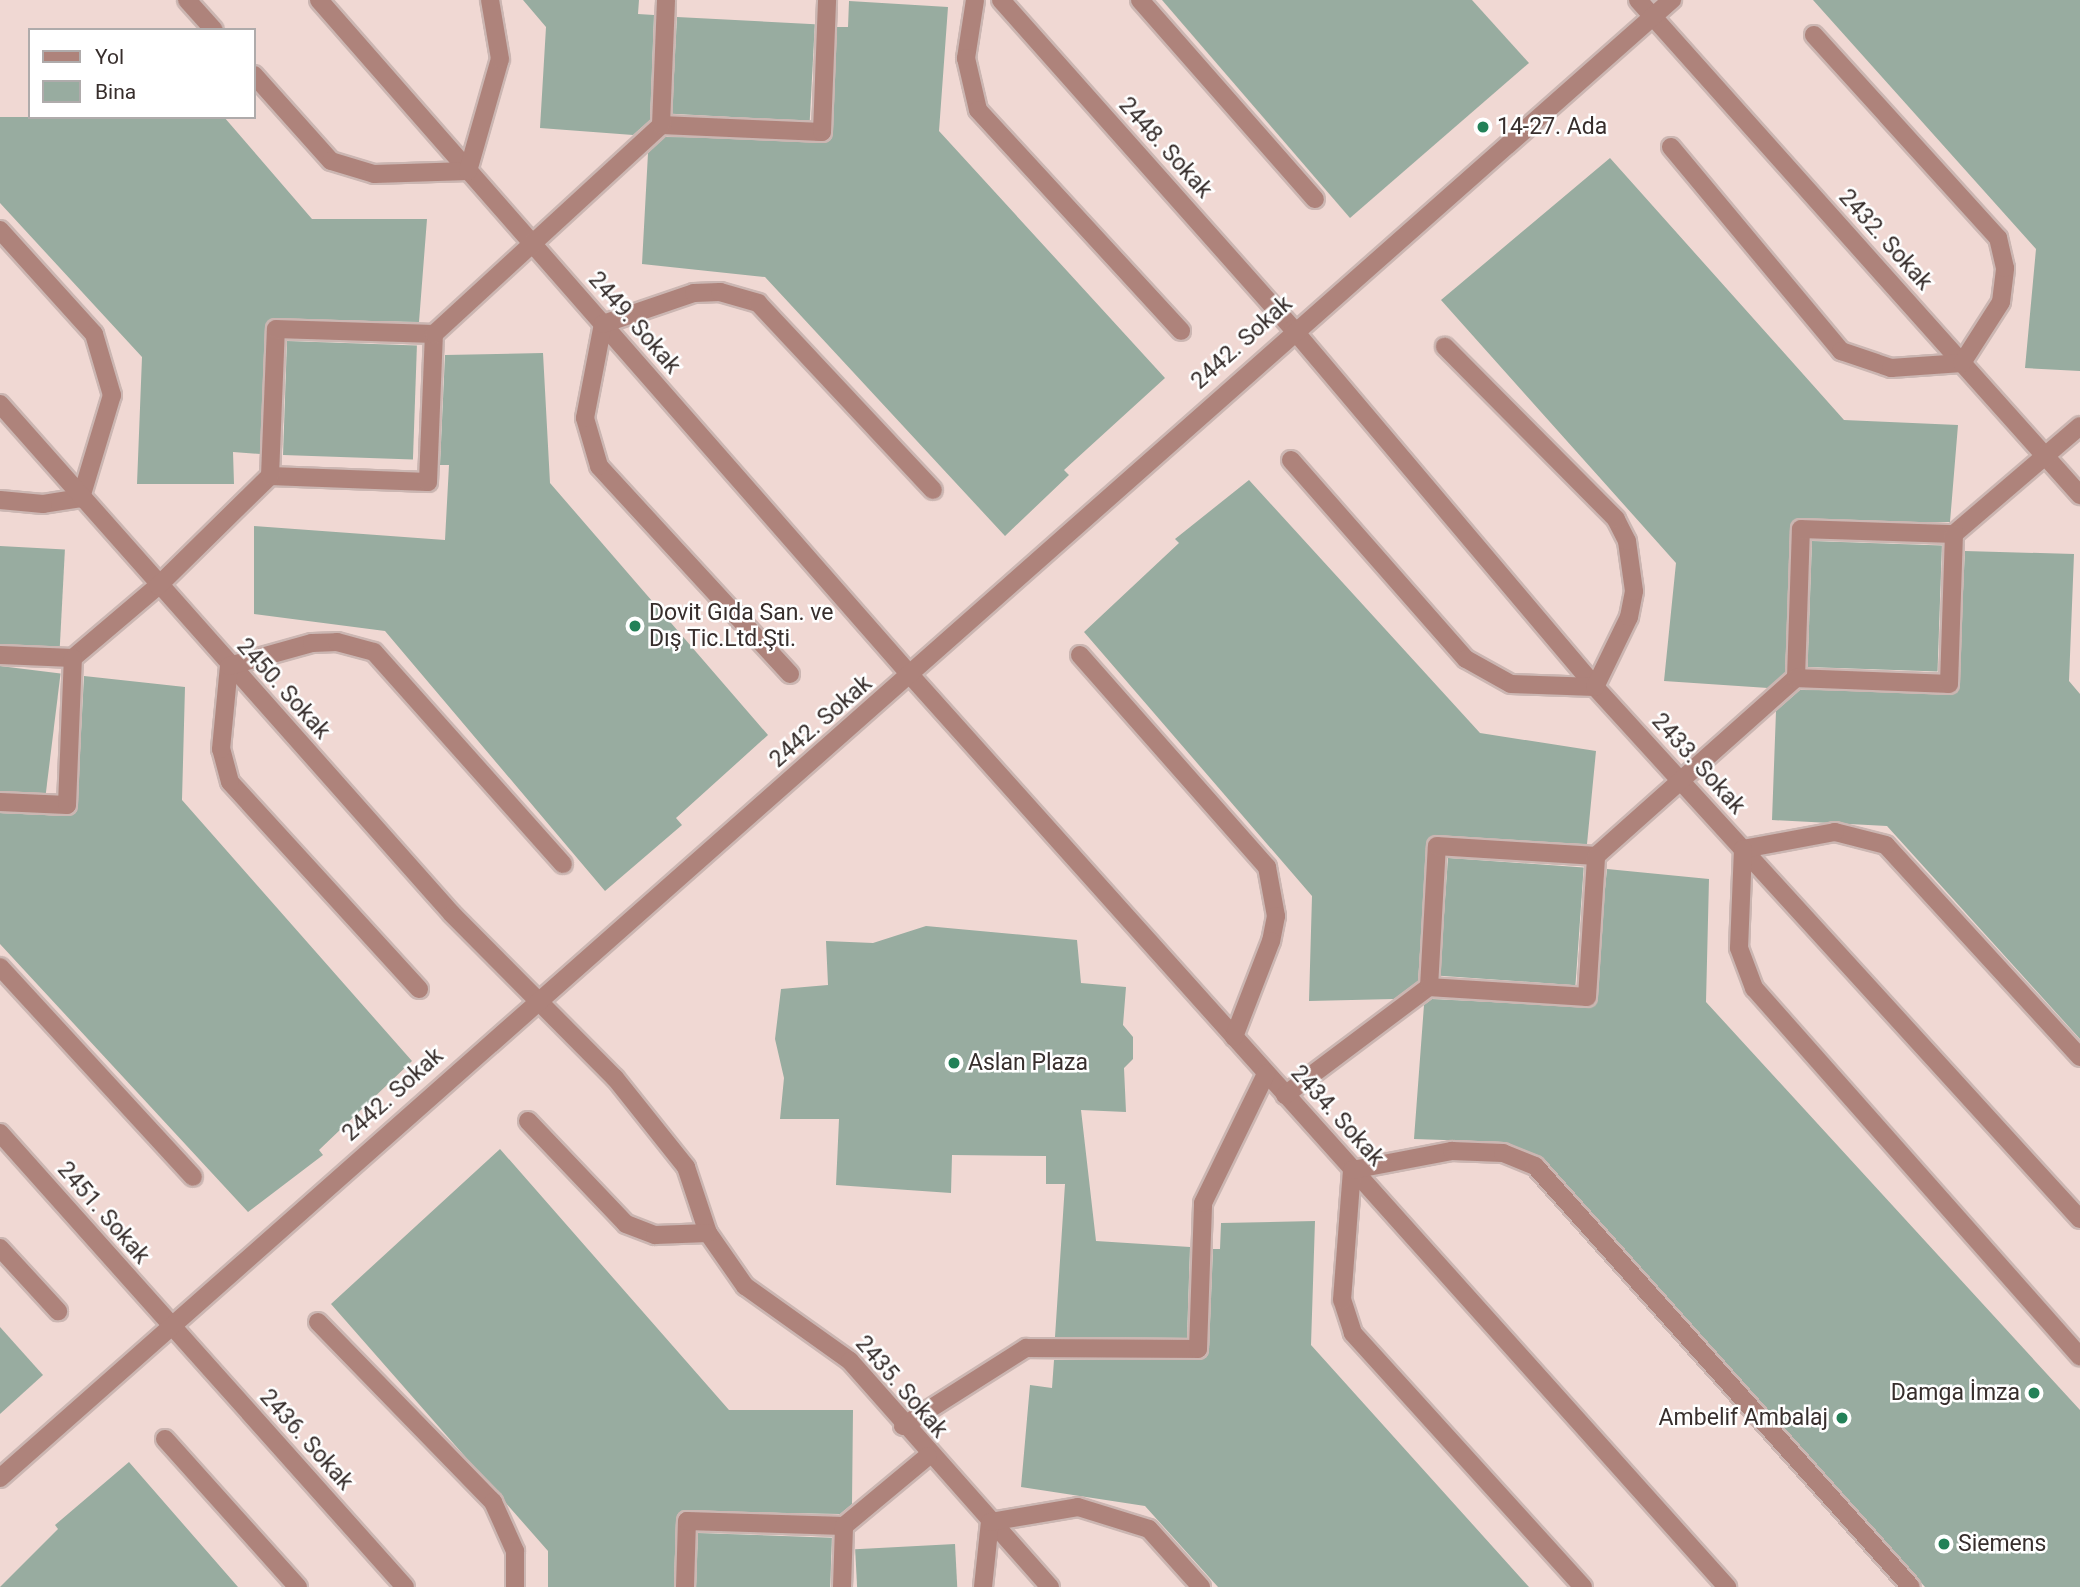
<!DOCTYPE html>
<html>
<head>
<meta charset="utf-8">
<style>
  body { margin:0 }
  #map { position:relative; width:2080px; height:1587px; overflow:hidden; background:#f0d8d3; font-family:Roboto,sans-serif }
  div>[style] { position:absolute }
  .building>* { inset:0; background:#98aca0; transform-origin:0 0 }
  .roads { filter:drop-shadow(2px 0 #cbb6b2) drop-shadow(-2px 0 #cbb6b2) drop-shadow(0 2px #cbb6b2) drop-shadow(0 -2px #cbb6b2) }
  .minor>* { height:18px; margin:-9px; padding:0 9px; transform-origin:9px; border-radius:9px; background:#ae837b }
  .dots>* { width:19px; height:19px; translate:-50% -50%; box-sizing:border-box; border:4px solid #fff; border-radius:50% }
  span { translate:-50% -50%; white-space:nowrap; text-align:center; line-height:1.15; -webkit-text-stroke:5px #fff; paint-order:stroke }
  .poi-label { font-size:23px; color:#372e2c }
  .left { translate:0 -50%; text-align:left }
  .right { translate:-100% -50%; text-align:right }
  .street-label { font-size:23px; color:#372e2c }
  .legend { position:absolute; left:28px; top:28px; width:228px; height:91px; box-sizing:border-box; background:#fff; border:2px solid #afabab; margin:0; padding:9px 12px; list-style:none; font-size:21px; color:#372e2c }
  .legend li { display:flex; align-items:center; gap:14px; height:35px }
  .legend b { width:35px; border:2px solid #afabab }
</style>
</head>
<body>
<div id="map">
  <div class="building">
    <i style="clip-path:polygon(523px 0,639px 0,638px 14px,654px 15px,650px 120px,633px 135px,540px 128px,546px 27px)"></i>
    <i style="clip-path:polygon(1162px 0,1472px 0,1529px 63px,1350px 218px)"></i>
    <i style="clip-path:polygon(1813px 0,2080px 0,2080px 371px,2025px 368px,2036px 249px)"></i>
    <i style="clip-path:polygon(849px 1px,948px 7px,939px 131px,1165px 378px,1064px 470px,1069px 475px,1005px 536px,765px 277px,642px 264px,648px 153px,665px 137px,831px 139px,837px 27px,848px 27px)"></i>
    <i style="left:677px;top:17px;width:138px;height:97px;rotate:3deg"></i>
    <i style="clip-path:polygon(0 117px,224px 117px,312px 219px,427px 219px,419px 322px,270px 319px,260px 454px,233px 452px,234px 484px,137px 484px,142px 357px,0 203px)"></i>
    <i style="clip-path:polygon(1610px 158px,1844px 420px,1958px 425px,1950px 522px,1792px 522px,1785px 673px,1768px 688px,1664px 681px,1676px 563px,1441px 300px)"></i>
    <i style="left:287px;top:341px;width:130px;height:114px;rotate:2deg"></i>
    <i style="clip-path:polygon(543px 353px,550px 483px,768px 735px,676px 818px,682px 825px,605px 891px,385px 631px,254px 614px,254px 526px,445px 540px,449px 465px,440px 465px,445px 355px)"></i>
    <i style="clip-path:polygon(1249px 480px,1480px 733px,1596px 751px,1587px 844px,1428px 839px,1418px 981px,1394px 999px,1309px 1001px,1312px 896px,1084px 632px,1179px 543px,1175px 539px)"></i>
    <i style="left:1812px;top:541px;width:130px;height:126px;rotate:2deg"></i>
    <i style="left:0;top:546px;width:65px;height:98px;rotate:3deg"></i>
    <i style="clip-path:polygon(1965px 551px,2074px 554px,2069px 681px,2080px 694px,2080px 1039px,1887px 826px,1772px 820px,1776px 711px,1800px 690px,1958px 691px)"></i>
    <i style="left:0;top:666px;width:61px;height:125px;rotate:7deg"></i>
    <i style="clip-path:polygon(84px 676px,185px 687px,182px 800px,412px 1061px,319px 1150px,323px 1155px,248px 1212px,0 944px,0 813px,66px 816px,77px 810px)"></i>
    <i style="left:1448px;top:858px;width:136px;height:118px;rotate:4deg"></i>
    <i style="clip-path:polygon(1607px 869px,1709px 879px,1706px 1002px,2080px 1410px,2080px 1587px,1925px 1587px,1543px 1158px,1504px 1142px,1414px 1139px,1424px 1005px,1432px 999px,1593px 1007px)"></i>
    <i style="clip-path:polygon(926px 926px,1077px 940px,1081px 983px,1126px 987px,1123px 1025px,1133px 1037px,1133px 1059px,1124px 1068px,1126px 1112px,1081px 1110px,1096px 1241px,1190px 1247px,1187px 1338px,1055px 1337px,1065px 1184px,1046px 1184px,1046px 1156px,952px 1155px,951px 1193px,836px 1185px,839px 1119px,780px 1119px,784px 1078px,775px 1039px,781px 989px,828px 985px,826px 941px,873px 943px)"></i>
    <i style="clip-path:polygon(500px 1149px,729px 1410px,853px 1410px,852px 1504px,840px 1514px,682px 1511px,676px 1521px,674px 1587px,548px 1587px,548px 1551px,331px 1304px)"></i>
    <i style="clip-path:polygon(1315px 1221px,1311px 1345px,1529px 1587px,1218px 1587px,1145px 1506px,1021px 1487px,1030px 1385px,1052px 1388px,1054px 1360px,1203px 1359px,1209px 1349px,1213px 1249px,1220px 1249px,1221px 1223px)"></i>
    <i style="clip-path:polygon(0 1327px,43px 1375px,0 1414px)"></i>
    <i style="clip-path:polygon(129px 1462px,238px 1587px,0 1587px,58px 1529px,55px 1525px)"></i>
    <i style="left:698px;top:1533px;width:134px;height:54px;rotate:2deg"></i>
    <i style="left:955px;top:1544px;width:43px;height:100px;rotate:87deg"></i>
  </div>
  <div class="roads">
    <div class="minor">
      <i style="left:187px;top:0;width:40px;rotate:48deg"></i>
      <i style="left:319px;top:0;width:900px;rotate:48.78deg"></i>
      <i style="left:912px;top:677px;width:1222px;rotate:48.15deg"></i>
      <i style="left:975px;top:0;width:59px;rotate:98.8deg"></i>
      <i style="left:966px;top:58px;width:53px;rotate:77deg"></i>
      <i style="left:978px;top:110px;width:300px;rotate:47.4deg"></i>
      <i style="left:1001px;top:0;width:440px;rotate:48.4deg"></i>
      <i style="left:1293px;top:329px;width:468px;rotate:49.8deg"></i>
      <i style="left:1595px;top:687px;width:720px;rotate:47.65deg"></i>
      <i style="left:1140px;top:0;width:265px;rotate:48.7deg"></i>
      <i style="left:1638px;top:0;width:664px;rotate:48.24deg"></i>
      <i style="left:254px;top:75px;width:115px;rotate:48.2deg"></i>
      <i style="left:331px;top:161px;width:45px;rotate:16.8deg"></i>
      <i style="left:374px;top:174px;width:94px;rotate:-1.8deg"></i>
      <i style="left:468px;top:171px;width:116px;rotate:-74.1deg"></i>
      <i style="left:500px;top:59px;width:60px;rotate:-99.6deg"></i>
      <i style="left:661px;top:125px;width:161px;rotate:2.5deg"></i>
      <i style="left:822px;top:132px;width:132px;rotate:-87.8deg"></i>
      <i style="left:1671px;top:147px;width:266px;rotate:50.2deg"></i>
      <i style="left:1841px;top:351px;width:53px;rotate:18.8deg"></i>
      <i style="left:1891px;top:368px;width:71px;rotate:-4deg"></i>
      <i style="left:1962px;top:363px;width:72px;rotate:-57.4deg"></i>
      <i style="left:2001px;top:302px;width:34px;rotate:-83deg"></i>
      <i style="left:2005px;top:268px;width:31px;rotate:-103deg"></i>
      <i style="left:1998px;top:238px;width:274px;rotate:-132.2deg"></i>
      <i style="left:0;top:230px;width:140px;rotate:47.9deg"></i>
      <i style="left:94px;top:334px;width:64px;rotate:73.6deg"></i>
      <i style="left:112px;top:395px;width:108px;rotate:106.8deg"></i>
      <i style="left:81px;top:498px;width:38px;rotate:171deg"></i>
      <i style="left:43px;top:504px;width:43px;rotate:-174.7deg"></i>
      <i style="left:0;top:404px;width:681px;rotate:48.45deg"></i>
      <i style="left:452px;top:914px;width:231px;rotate:45.2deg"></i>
      <i style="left:615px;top:1078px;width:114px;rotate:51.4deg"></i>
      <i style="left:686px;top:1167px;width:70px;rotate:71.6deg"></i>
      <i style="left:708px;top:1233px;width:65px;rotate:55.1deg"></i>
      <i style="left:745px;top:1286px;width:129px;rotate:35.5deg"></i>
      <i style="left:850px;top:1361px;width:302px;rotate:48.5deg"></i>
      <i style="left:1291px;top:460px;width:265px;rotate:48.7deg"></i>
      <i style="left:1466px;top:659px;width:51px;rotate:29.1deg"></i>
      <i style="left:1511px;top:684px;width:84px;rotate:2deg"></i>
      <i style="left:1595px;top:687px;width:78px;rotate:-64.1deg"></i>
      <i style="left:1629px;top:617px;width:26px;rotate:-79deg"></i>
      <i style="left:1634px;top:591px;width:50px;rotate:-98deg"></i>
      <i style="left:1627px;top:541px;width:25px;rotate:-117deg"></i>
      <i style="left:1616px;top:519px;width:243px;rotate:-134.8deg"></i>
      <i style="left:270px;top:476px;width:158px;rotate:2.2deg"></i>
      <i style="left:428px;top:482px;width:148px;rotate:-87.7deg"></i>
      <i style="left:0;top:655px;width:73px;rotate:2.4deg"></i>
      <i style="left:73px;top:658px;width:111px;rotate:-40.3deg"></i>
      <i style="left:158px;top:586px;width:157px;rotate:-44.5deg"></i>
      <i style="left:270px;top:476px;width:147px;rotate:-87.7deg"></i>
      <i style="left:276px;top:329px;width:158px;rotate:1.8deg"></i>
      <i style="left:434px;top:334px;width:309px;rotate:-42.6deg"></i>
      <i style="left:661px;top:125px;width:125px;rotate:-87.7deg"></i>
      <i style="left:1080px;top:655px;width:283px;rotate:48.6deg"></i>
      <i style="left:1267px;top:867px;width:50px;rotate:79.6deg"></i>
      <i style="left:1276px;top:916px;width:25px;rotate:101deg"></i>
      <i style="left:1271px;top:941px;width:103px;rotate:111.1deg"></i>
      <i style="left:790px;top:674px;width:282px;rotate:-132.6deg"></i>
      <i style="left:599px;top:466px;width:50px;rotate:-106.3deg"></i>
      <i style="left:585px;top:418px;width:96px;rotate:-79.2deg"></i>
      <i style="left:603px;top:324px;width:96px;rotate:-18.8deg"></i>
      <i style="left:694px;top:293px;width:26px;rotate:-2deg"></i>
      <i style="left:720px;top:292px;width:40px;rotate:16deg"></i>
      <i style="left:758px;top:303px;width:256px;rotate:46.9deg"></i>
      <i style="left:1796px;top:678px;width:149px;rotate:-88.1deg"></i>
      <i style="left:1801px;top:529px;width:153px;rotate:1.9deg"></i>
      <i style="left:1954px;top:534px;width:166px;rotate:-40.6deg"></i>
      <i style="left:0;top:802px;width:67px;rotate:2.6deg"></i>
      <i style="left:67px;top:805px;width:147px;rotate:-87.7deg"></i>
      <i style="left:0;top:967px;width:285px;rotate:47.4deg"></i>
      <i style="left:1429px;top:987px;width:141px;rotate:-86.8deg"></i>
      <i style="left:1437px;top:846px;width:159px;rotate:3.6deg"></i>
      <i style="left:1596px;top:856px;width:268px;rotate:-41.7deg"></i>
      <i style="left:1796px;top:678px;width:153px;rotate:2.2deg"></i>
      <i style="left:1949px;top:684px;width:150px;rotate:-88.1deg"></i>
      <i style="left:419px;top:989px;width:280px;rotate:-132.4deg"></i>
      <i style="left:230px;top:782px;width:34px;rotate:-105deg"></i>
      <i style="left:221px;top:749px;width:83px;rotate:-84.5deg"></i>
      <i style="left:229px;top:666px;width:86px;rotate:-15.5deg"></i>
      <i style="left:312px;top:643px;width:25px;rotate:-2deg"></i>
      <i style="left:337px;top:642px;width:38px;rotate:15deg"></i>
      <i style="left:374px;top:652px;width:284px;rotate:48.3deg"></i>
      <i style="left:2080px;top:1057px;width:287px;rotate:-132.5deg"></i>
      <i style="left:1886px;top:845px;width:53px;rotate:-165.7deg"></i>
      <i style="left:1835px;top:832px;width:94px;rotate:169.5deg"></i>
      <i style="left:1743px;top:849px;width:99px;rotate:92.3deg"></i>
      <i style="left:1739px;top:948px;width:43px;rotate:69.4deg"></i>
      <i style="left:1754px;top:988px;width:492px;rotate:48.5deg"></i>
      <i style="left:1285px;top:1095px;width:180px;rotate:-36.9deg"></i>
      <i style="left:1429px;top:987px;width:158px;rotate:3.6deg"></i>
      <i style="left:1587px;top:997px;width:141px;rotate:-86.3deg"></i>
      <i style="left:528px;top:1121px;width:142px;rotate:46.4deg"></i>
      <i style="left:626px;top:1224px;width:31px;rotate:21deg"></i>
      <i style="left:655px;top:1235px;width:53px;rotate:-2.2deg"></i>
      <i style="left:0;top:1133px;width:608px;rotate:48.26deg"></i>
      <i style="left:0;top:1248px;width:86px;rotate:47.4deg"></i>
      <i style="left:318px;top:1322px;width:251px;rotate:45.8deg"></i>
      <i style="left:493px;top:1502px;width:54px;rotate:65.8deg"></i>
      <i style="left:515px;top:1551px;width:36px;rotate:90deg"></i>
      <i style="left:903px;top:1426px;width:146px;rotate:-32.4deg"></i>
      <i style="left:1026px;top:1348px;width:172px;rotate:0.3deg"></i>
      <i style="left:1198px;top:1349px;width:146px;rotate:-88deg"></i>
      <i style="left:1203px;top:1203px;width:144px;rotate:-64deg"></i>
      <i style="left:165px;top:1439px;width:199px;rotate:48.1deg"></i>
      <i style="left:0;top:1478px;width:2232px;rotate:-41.48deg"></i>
      <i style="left:685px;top:1587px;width:66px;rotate:-88.3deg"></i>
      <i style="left:687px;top:1521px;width:157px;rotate:1.8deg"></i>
      <i style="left:844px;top:1526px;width:109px;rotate:-39.8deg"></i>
      <i style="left:842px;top:1587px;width:61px;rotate:-88.1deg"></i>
      <i style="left:983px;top:1587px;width:65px;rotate:-83.9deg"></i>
      <i style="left:990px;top:1522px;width:89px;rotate:-9.7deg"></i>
      <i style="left:1078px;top:1507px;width:74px;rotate:17.2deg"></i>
      <i style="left:1149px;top:1529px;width:78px;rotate:48.1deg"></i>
      <i style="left:1583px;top:1587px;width:343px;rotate:-132.2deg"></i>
      <i style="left:1353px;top:1333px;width:35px;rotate:-108deg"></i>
      <i style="left:1342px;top:1300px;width:130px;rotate:-85.6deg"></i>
      <i style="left:1352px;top:1170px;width:102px;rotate:-10.8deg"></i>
      <i style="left:1452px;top:1151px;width:51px;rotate:2.2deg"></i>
      <i style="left:1503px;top:1153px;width:35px;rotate:22deg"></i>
      <i style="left:1535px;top:1166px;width:564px;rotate:48.23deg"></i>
    </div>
  </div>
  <div class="dots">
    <i style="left:1483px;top:127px;background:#238158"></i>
    <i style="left:635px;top:626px;background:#238158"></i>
    <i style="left:954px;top:1063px;background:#238158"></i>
    <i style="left:2034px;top:1393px;background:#238158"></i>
    <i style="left:1842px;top:1418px;background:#238158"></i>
    <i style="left:1944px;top:1544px;background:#238158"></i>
  </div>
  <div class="poi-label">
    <span class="left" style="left:1497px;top:127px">14-27. Ada</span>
    <span class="left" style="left:649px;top:626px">Dovit Gıda San. ve<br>Dış Tic.Ltd.Şti.</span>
    <span class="left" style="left:968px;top:1063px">Aslan Plaza</span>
    <span class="right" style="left:2020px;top:1393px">Damga İmza</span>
    <span class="right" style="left:1828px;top:1418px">Ambelif Ambalaj</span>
    <span class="left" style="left:1958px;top:1544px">Siemens</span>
  </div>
  <div class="street-label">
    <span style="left:1165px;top:148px;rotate:48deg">2448. Sokak</span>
    <span style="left:1885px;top:240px;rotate:48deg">2432. Sokak</span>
    <span style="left:634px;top:323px;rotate:49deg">2449. Sokak</span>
    <span style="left:1242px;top:343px;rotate:-42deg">2442. Sokak</span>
    <span style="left:283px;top:689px;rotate:48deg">2450. Sokak</span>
    <span style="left:821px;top:722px;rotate:-41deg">2442. Sokak</span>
    <span style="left:1698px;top:764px;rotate:48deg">2433. Sokak</span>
    <span style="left:393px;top:1095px;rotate:-42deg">2442. Sokak</span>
    <span style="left:1337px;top:1116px;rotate:48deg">2434. Sokak</span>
    <span style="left:103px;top:1213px;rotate:49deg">2451. Sokak</span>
    <span style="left:901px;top:1387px;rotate:49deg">2435. Sokak</span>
    <span style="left:306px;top:1440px;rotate:48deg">2436. Sokak</span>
  </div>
  <ul class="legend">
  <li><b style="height:9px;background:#ae837b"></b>Yol</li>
  <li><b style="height:19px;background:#98aca0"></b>Bina</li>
  </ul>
</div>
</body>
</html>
